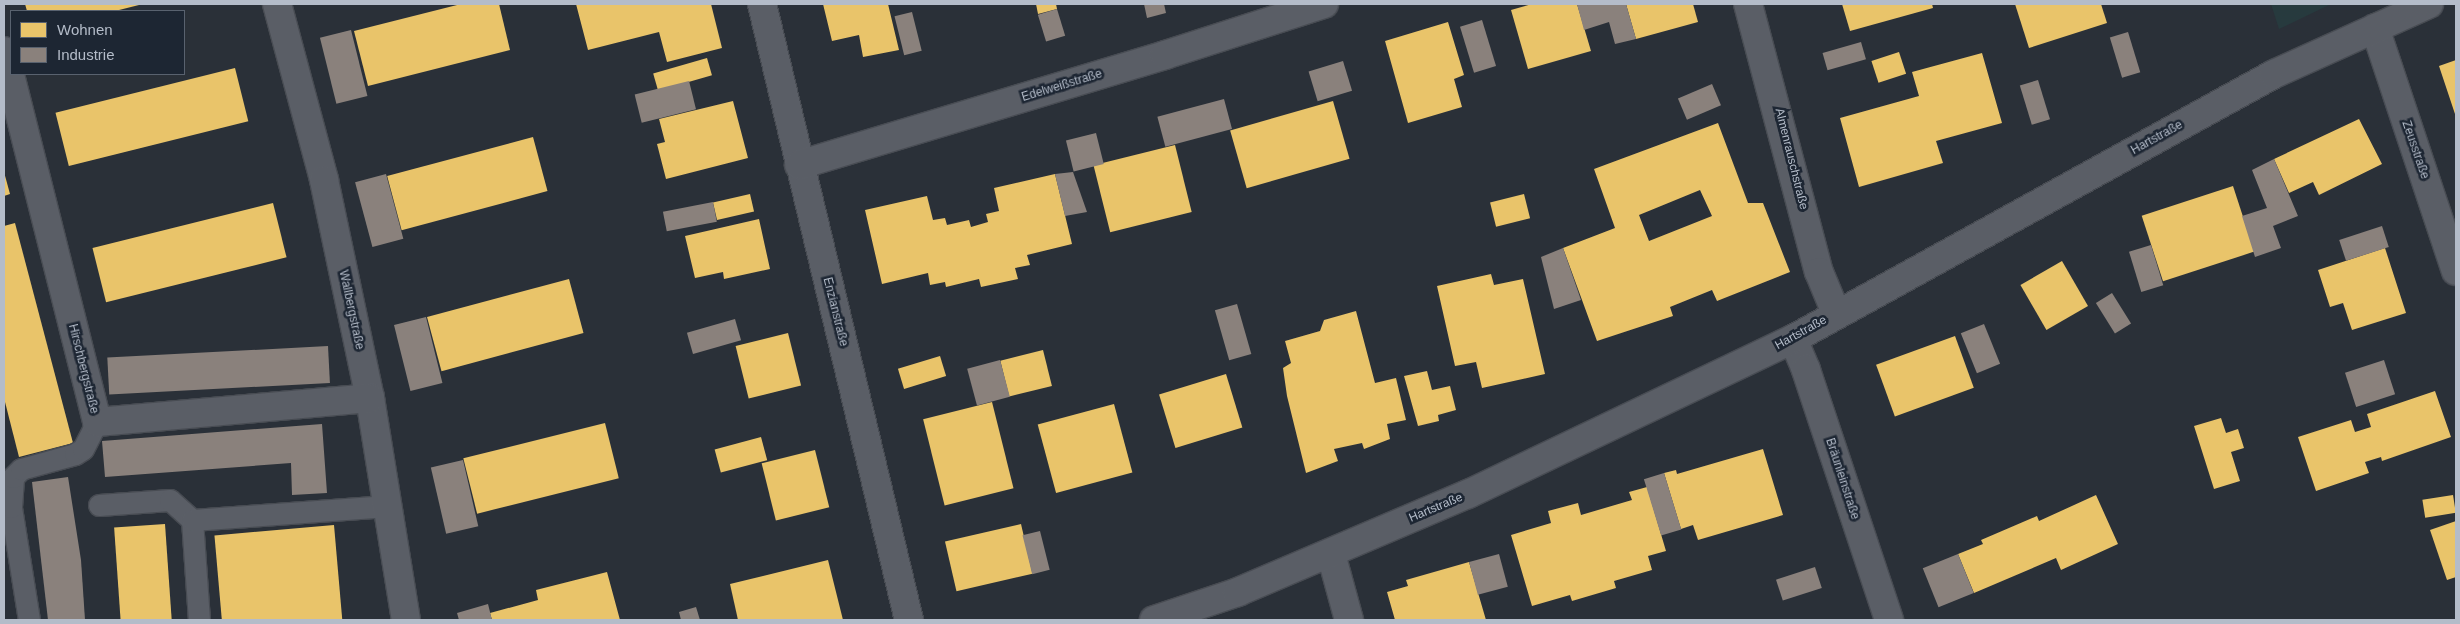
<!DOCTYPE html>
<html>
<head>
<meta charset="utf-8">
<style>
  body { margin:0 }
  #map { position:relative; width:2460px; height:624px; overflow:hidden; background:#2a3038; font-family:Arial,sans-serif }
  div>[style] { position:absolute }
  .green>* { inset:0; background:#273a3e }
  .homes>* { inset:0; background:#e9c46a; transform-origin:0 0 }
  .industry>* { inset:0; background:#8a817c; transform-origin:0 0 }
  .roads { filter:drop-shadow(1px 0 #484c53) drop-shadow(-1px 0 #484c53) drop-shadow(0 1px #484c53) drop-shadow(0 -1px #484c53) }
  .lane>* { height:21px; margin:-10.5px; padding:0 10.5px; transform-origin:10.5px; border-radius:10.5px; background:#5a5e66 }
  .street>* { height:28px; margin:-14px; padding:0 14px; transform-origin:14px; border-radius:14px; background:#5a5e66 }
  span { translate:-50% -50%; white-space:nowrap; text-align:center; line-height:1.15; -webkit-text-stroke:5px #1d2633; paint-order:stroke }
  .street-label { font-size:12px; color:#b4bcc9 }
  .frame { position:absolute; inset:0; border:5px solid #b4bcc9; pointer-events:none }
  .legend { position:absolute; left:10px; top:10px; width:175px; height:65px; box-sizing:border-box; background:#1d2633; border:1px solid #59626f; margin:0; padding:6px 9px; list-style:none; font-size:15px; color:#b4bcc9 }
  .legend li { display:flex; align-items:center; gap:10px; height:25px }
  .legend b { width:25px; border:1px solid #59626f }
</style>
</head>
<body>
<div id="map">
  <div class="green">
    <i style="clip-path:polygon(2271px 4px,2331px 4px,2279px 29px)"></i>
  </div>
  <div class="homes">
    <i style="clip-path:polygon(25px 4px,143px 4px,115px 11px,27px 11px)"></i>
    <i style="clip-path:polygon(461px 4px,499px 4px,510px 50px,368px 86px,354px 31px)"></i>
    <i style="clip-path:polygon(576px 4px,711px 4px,722px 48px,667px 62px,659px 32px,588px 50px)"></i>
    <i style="clip-path:polygon(823px 4px,888px 4px,899px 50px,863px 57px,859px 35px,832px 41px)"></i>
    <i style="clip-path:polygon(1036px 4px,1056px 4px,1057px 9px,1038px 14px)"></i>
    <i style="clip-path:polygon(1532px 4px,1577px 4px,1591px 51px,1528px 69px,1511px 10px)"></i>
    <i style="clip-path:polygon(1626px 4px,1693px 4px,1698px 22px,1636px 39px)"></i>
    <i style="clip-path:polygon(1842px 4px,1932px 4px,1933px 8px,1850px 31px)"></i>
    <i style="clip-path:polygon(2015px 4px,2101px 4px,2107px 23px,2029px 48px)"></i>
    <i style="clip-path:polygon(1448px 22px,1464px 75px,1454px 79px,1462px 107px,1408px 123px,1385px 41px)"></i>
    <i style="left:1899px;top:52px;width:23px;height:29px;rotate:72deg"></i>
    <i style="clip-path:polygon(1982px 53px,2002px 123px,1936px 141px,1943px 163px,1859px 187px,1840px 118px,1919px 96px,1912px 72px)"></i>
    <i style="left:707px;top:58px;width:18px;height:56px;rotate:74deg"></i>
    <i style="clip-path:polygon(2456px 60px,2456px 117px,2439px 66px)"></i>
    <i style="left:235px;top:68px;width:55px;height:185px;rotate:76deg"></i>
    <i style="clip-path:polygon(733px 101px,748px 158px,666px 179px,657px 144px,665px 142px,659px 119px)"></i>
    <i style="left:1333px;top:101px;width:60px;height:107px;rotate:74deg"></i>
    <i style="clip-path:polygon(2359px 119px,2382px 164px,2319px 195px,2313px 182px,2289px 193px,2274px 159px)"></i>
    <i style="clip-path:polygon(evenodd,1718px 123px,1748px 203px,1763px 203px,1790px 272px,1717px 301px,1712px 290px,1670px 307px,1673px 316px,1597px 341px,1563px 248px,1615px 228px,1594px 169px,1718px 123px,1700px 190px,1712px 216px,1649px 241px,1639px 215px,1700px 190px)"></i>
    <i style="left:533px;top:137px;width:56px;height:151px;rotate:75deg"></i>
    <i style="left:1175px;top:145px;width:69px;height:84px;rotate:76deg"></i>
    <i style="clip-path:polygon(4px 172px,10px 194px,4px 196px)"></i>
    <i style="clip-path:polygon(1055px 174px,1072px 244px,1027px 255px,1030px 265px,1015px 268px,1018px 279px,981px 287px,979px 279px,946px 287px,945px 282px,930px 285px,928px 273px,882px 284px,865px 210px,927px 196px,933px 220px,945px 218px,947px 225px,969px 220px,971px 227px,988px 222px,986px 214px,999px 211px,994px 188px)"></i>
    <i style="left:2233px;top:186px;width:69px;height:96px;rotate:72deg"></i>
    <i style="left:750px;top:194px;width:18px;height:38px;rotate:77deg"></i>
    <i style="left:1524px;top:194px;width:25px;height:35px;rotate:76deg"></i>
    <i style="left:273px;top:203px;width:56px;height:186px;rotate:76deg"></i>
    <i style="clip-path:polygon(759px 219px,770px 269px,724px 279px,723px 272px,695px 278px,685px 236px)"></i>
    <i style="clip-path:polygon(15px 223px,73px 443px,19px 457px,4px 398px,4px 226px)"></i>
    <i style="clip-path:polygon(2385px 248px,2406px 313px,2352px 330px,2343px 303px,2330px 307px,2318px 270px)"></i>
    <i style="left:2062px;top:261px;width:52px;height:48px;rotate:60deg"></i>
    <i style="clip-path:polygon(1491px 274px,1494px 285px,1523px 279px,1545px 374px,1482px 388px,1476px 362px,1455px 366px,1437px 286px)"></i>
    <i style="left:569px;top:279px;width:56px;height:147px;rotate:75deg"></i>
    <i style="clip-path:polygon(1356px 311px,1375px 383px,1396px 378px,1406px 420px,1387px 424px,1390px 439px,1364px 449px,1362px 443px,1334px 449px,1338px 461px,1306px 473px,1287px 396px,1283px 368px,1291px 363px,1285px 341px,1320px 331px,1324px 320px)"></i>
    <i style="left:788px;top:333px;width:54px;height:54px;rotate:76deg"></i>
    <i style="left:1955px;top:336px;width:55px;height:84px;rotate:70deg"></i>
    <i style="left:1043px;top:350px;width:37px;height:44px;rotate:76deg"></i>
    <i style="left:940px;top:356px;width:21px;height:44px;rotate:73deg"></i>
    <i style="clip-path:polygon(1427px 371px,1432px 390px,1450px 386px,1456px 410px,1438px 415px,1439px 421px,1418px 426px,1404px 376px)"></i>
    <i style="left:1226px;top:374px;width:56px;height:70px;rotate:73deg"></i>
    <i style="clip-path:polygon(2435px 391px,2451px 437px,2382px 461px,2381px 457px,2365px 462px,2369px 473px,2316px 491px,2298px 437px,2351px 420px,2355px 432px,2371px 427px,2367px 414px)"></i>
    <i style="left:992px;top:402px;width:89px;height:71px;rotate:76deg"></i>
    <i style="left:1114px;top:404px;width:71px;height:79px;rotate:75deg"></i>
    <i style="clip-path:polygon(2221px 418px,2226px 433px,2238px 429px,2244px 448px,2231px 452px,2240px 481px,2214px 489px,2194px 426px)"></i>
    <i style="left:605px;top:423px;width:57px;height:146px;rotate:76deg"></i>
    <i style="left:761px;top:437px;width:24px;height:48px;rotate:75deg"></i>
    <i style="clip-path:polygon(1763px 449px,1783px 515px,1698px 540px,1693px 525px,1681px 529px,1664px 473px,1676px 470px,1677px 474px)"></i>
    <i style="left:815px;top:450px;width:59px;height:55px;rotate:76deg"></i>
    <i style="clip-path:polygon(1647px 487px,1666px 551px,1648px 556px,1652px 570px,1614px 581px,1616px 588px,1572px 601px,1570px 595px,1532px 606px,1511px 535px,1551px 523px,1548px 511px,1578px 503px,1581px 515px,1632px 500px,1629px 492px)"></i>
    <i style="clip-path:polygon(2096px 495px,2118px 544px,2061px 570px,2056px 558px,1974px 593px,1958px 554px,1983px 544px,1981px 540px,2037px 516px,2039px 521px)"></i>
    <i style="left:2453px;top:495px;width:18px;height:31px;rotate:81deg"></i>
    <i style="clip-path:polygon(2456px 521px,2456px 577px,2447px 580px,2430px 530px)"></i>
    <i style="left:165px;top:524px;width:96px;height:51px;rotate:86deg"></i>
    <i style="left:1021px;top:524px;width:51px;height:78px;rotate:77deg"></i>
    <i style="left:334px;top:525px;width:95px;height:120px;rotate:85deg"></i>
    <i style="clip-path:polygon(828px 560px,843px 620px,738px 620px,730px 584px)"></i>
    <i style="clip-path:polygon(1469px 562px,1486px 620px,1395px 620px,1387px 592px,1408px 586px,1406px 580px)"></i>
    <i style="clip-path:polygon(607px 572px,620px 620px,492px 620px,490px 613px,538px 600px,536px 590px)"></i>
  </div>
  <div class="industry">
    <i style="clip-path:polygon(1144px 4px,1164px 4px,1166px 13px,1147px 18px)"></i>
    <i style="clip-path:polygon(1577px 4px,1626px 4px,1636px 39px,1615px 44px,1609px 22px,1584px 30px)"></i>
    <i style="left:1057px;top:9px;width:28px;height:20px;rotate:73deg"></i>
    <i style="left:912px;top:12px;width:40px;height:18px;rotate:76deg"></i>
    <i style="left:1482px;top:20px;width:48px;height:23px;rotate:73deg"></i>
    <i style="left:351px;top:30px;width:68px;height:32px;rotate:76deg"></i>
    <i style="left:2128px;top:32px;width:42px;height:19px;rotate:73deg"></i>
    <i style="left:1861px;top:42px;width:18px;height:40px;rotate:74deg"></i>
    <i style="left:1343px;top:61px;width:31px;height:36px;rotate:73deg"></i>
    <i style="left:2038px;top:80px;width:41px;height:19px;rotate:73deg"></i>
    <i style="left:689px;top:81px;width:29px;height:56px;rotate:76deg"></i>
    <i style="left:1712px;top:84px;width:23px;height:37px;rotate:67deg"></i>
    <i style="left:1224px;top:99px;width:31px;height:69px;rotate:75deg"></i>
    <i style="left:1096px;top:133px;width:32px;height:31px;rotate:76deg"></i>
    <i style="clip-path:polygon(2274px 159px,2298px 216px,2273px 226px,2281px 248px,2255px 257px,2242px 216px,2267px 208px,2252px 170px)"></i>
    <i style="clip-path:polygon(1073px 172px,1087px 212px,1065px 216px,1055px 174px)"></i>
    <i style="left:386px;top:174px;width:67px;height:32px;rotate:75deg"></i>
    <i style="left:713px;top:202px;width:20px;height:51px;rotate:79deg"></i>
    <i style="left:2382px;top:226px;width:22px;height:45px;rotate:72deg"></i>
    <i style="left:2151px;top:245px;width:42px;height:23px;rotate:73deg"></i>
    <i style="clip-path:polygon(1563px 248px,1581px 300px,1554px 309px,1541px 257px)"></i>
    <i style="left:2112px;top:293px;width:36px;height:19px;rotate:58deg"></i>
    <i style="left:1237px;top:304px;width:52px;height:23px;rotate:74deg"></i>
    <i style="left:426px;top:317px;width:68px;height:33px;rotate:76deg"></i>
    <i style="left:735px;top:319px;width:22px;height:50px;rotate:74deg"></i>
    <i style="left:1984px;top:324px;width:43px;height:25px;rotate:68deg"></i>
    <i style="left:328px;top:346px;width:37px;height:221px;rotate:87deg"></i>
    <i style="left:1000px;top:360px;width:38px;height:34px;rotate:75deg"></i>
    <i style="left:2384px;top:360px;width:36px;height:41px;rotate:72deg"></i>
    <i style="clip-path:polygon(322px 424px,327px 493px,292px 495px,291px 463px,105px 477px,102px 441px)"></i>
    <i style="left:463px;top:460px;width:68px;height:33px;rotate:77deg"></i>
    <i style="left:1664px;top:473px;width:59px;height:21px;rotate:73deg"></i>
    <i style="clip-path:polygon(68px 477px,81px 560px,85px 620px,48px 620px,32px 482px)"></i>
    <i style="left:1040px;top:531px;width:40px;height:18px;rotate:76deg"></i>
    <i style="left:1499px;top:554px;width:34px;height:31px;rotate:75deg"></i>
    <i style="left:1958px;top:554px;width:42px;height:38px;rotate:68deg"></i>
    <i style="left:1815px;top:567px;width:22px;height:41px;rotate:72deg"></i>
    <i style="clip-path:polygon(488px 604px,492px 620px,459px 620px,457px 613px)"></i>
    <i style="clip-path:polygon(696px 607px,700px 620px,681px 620px,679px 612px)"></i>
  </div>
  <div class="roads">
    <div class="lane">
      <i style="left:99px;top:505px;width:71px;rotate:-4deg"></i>
      <i style="left:170px;top:500px;width:30px;rotate:42deg"></i>
      <i style="left:29px;top:620px;width:114px;rotate:-99.1deg"></i>
      <i style="left:11px;top:507px;width:30px;rotate:-86deg"></i>
      <i style="left:13px;top:477px;width:11px;rotate:-45deg"></i>
      <i style="left:21px;top:469px;width:56px;rotate:-15.5deg"></i>
      <i style="left:75px;top:454px;width:9px;rotate:-32deg"></i>
      <i style="left:83px;top:449px;width:30px;rotate:-63deg"></i>
      <i style="left:199px;top:620px;width:100px;rotate:-94deg"></i>
      <i style="left:192px;top:520px;width:196px;rotate:-4.1deg"></i>
    </div>
    <div class="street">
      <i style="left:277px;top:4px;width:182px;rotate:75deg"></i>
      <i style="left:324px;top:180px;width:223px;rotate:78.1deg"></i>
      <i style="left:370px;top:398px;width:225px;rotate:80.8deg"></i>
      <i style="left:762px;top:4px;width:633px;rotate:76.58deg"></i>
      <i style="left:1748px;top:4px;width:277px;rotate:75.2deg"></i>
      <i style="left:1819px;top:272px;width:44px;rotate:67.5deg"></i>
      <i style="left:2375px;top:28px;width:256px;rotate:71.6deg"></i>
      <i style="left:4px;top:51px;width:382px;rotate:75.9deg"></i>
      <i style="left:97px;top:422px;width:274px;rotate:-5deg"></i>
      <i style="left:799px;top:165px;width:382px;rotate:-16.7deg"></i>
      <i style="left:1165px;top:55px;width:167px;rotate:-17.8deg"></i>
      <i style="left:1793px;top:339px;width:34px;rotate:67deg"></i>
      <i style="left:1806px;top:370px;width:263px;rotate:71.6deg"></i>
      <i style="left:1331px;top:554px;width:68px;rotate:74.7deg"></i>
      <i style="left:1154px;top:620px;width:89px;rotate:-18.4deg"></i>
      <i style="left:1238px;top:592px;width:250px;rotate:-23.1deg"></i>
      <i style="left:1468px;top:494px;width:360px;rotate:-25.5deg"></i>
      <i style="left:1793px;top:339px;width:549px;rotate:-28.85deg"></i>
      <i style="left:2274px;top:74px;width:170px;rotate:-24.3deg"></i>
    </div>
  </div>
  <div class="street-label">
    <span style="left:1062px;top:86px;rotate:-17deg">Edelweißstraße</span>
    <span style="left:2157px;top:138px;rotate:-29deg">Hartstraße</span>
    <span style="left:2415px;top:150px;rotate:71deg">Zeusstraße</span>
    <span style="left:1791px;top:159px;rotate:76deg">Almenrauschstraße</span>
    <span style="left:351px;top:310px;rotate:78deg">Wallbergstraße</span>
    <span style="left:835px;top:312px;rotate:76deg">Enzianstraße</span>
    <span style="left:1801px;top:333px;rotate:-29deg">Hartstraße</span>
    <span style="left:83px;top:369px;rotate:76deg">Hirschbergstraße</span>
    <span style="left:1842px;top:479px;rotate:72deg">Bräunleinstraße</span>
    <span style="left:1436px;top:508px;rotate:-23deg">Hartstraße</span>
  </div>
  <div class="frame"></div>
  <ul class="legend">
  <li><b style="height:14px;background:#e9c46a"></b>Wohnen</li>
  <li><b style="height:14px;background:#8a817c"></b>Industrie</li>
  </ul>
</div>
</body>
</html>
